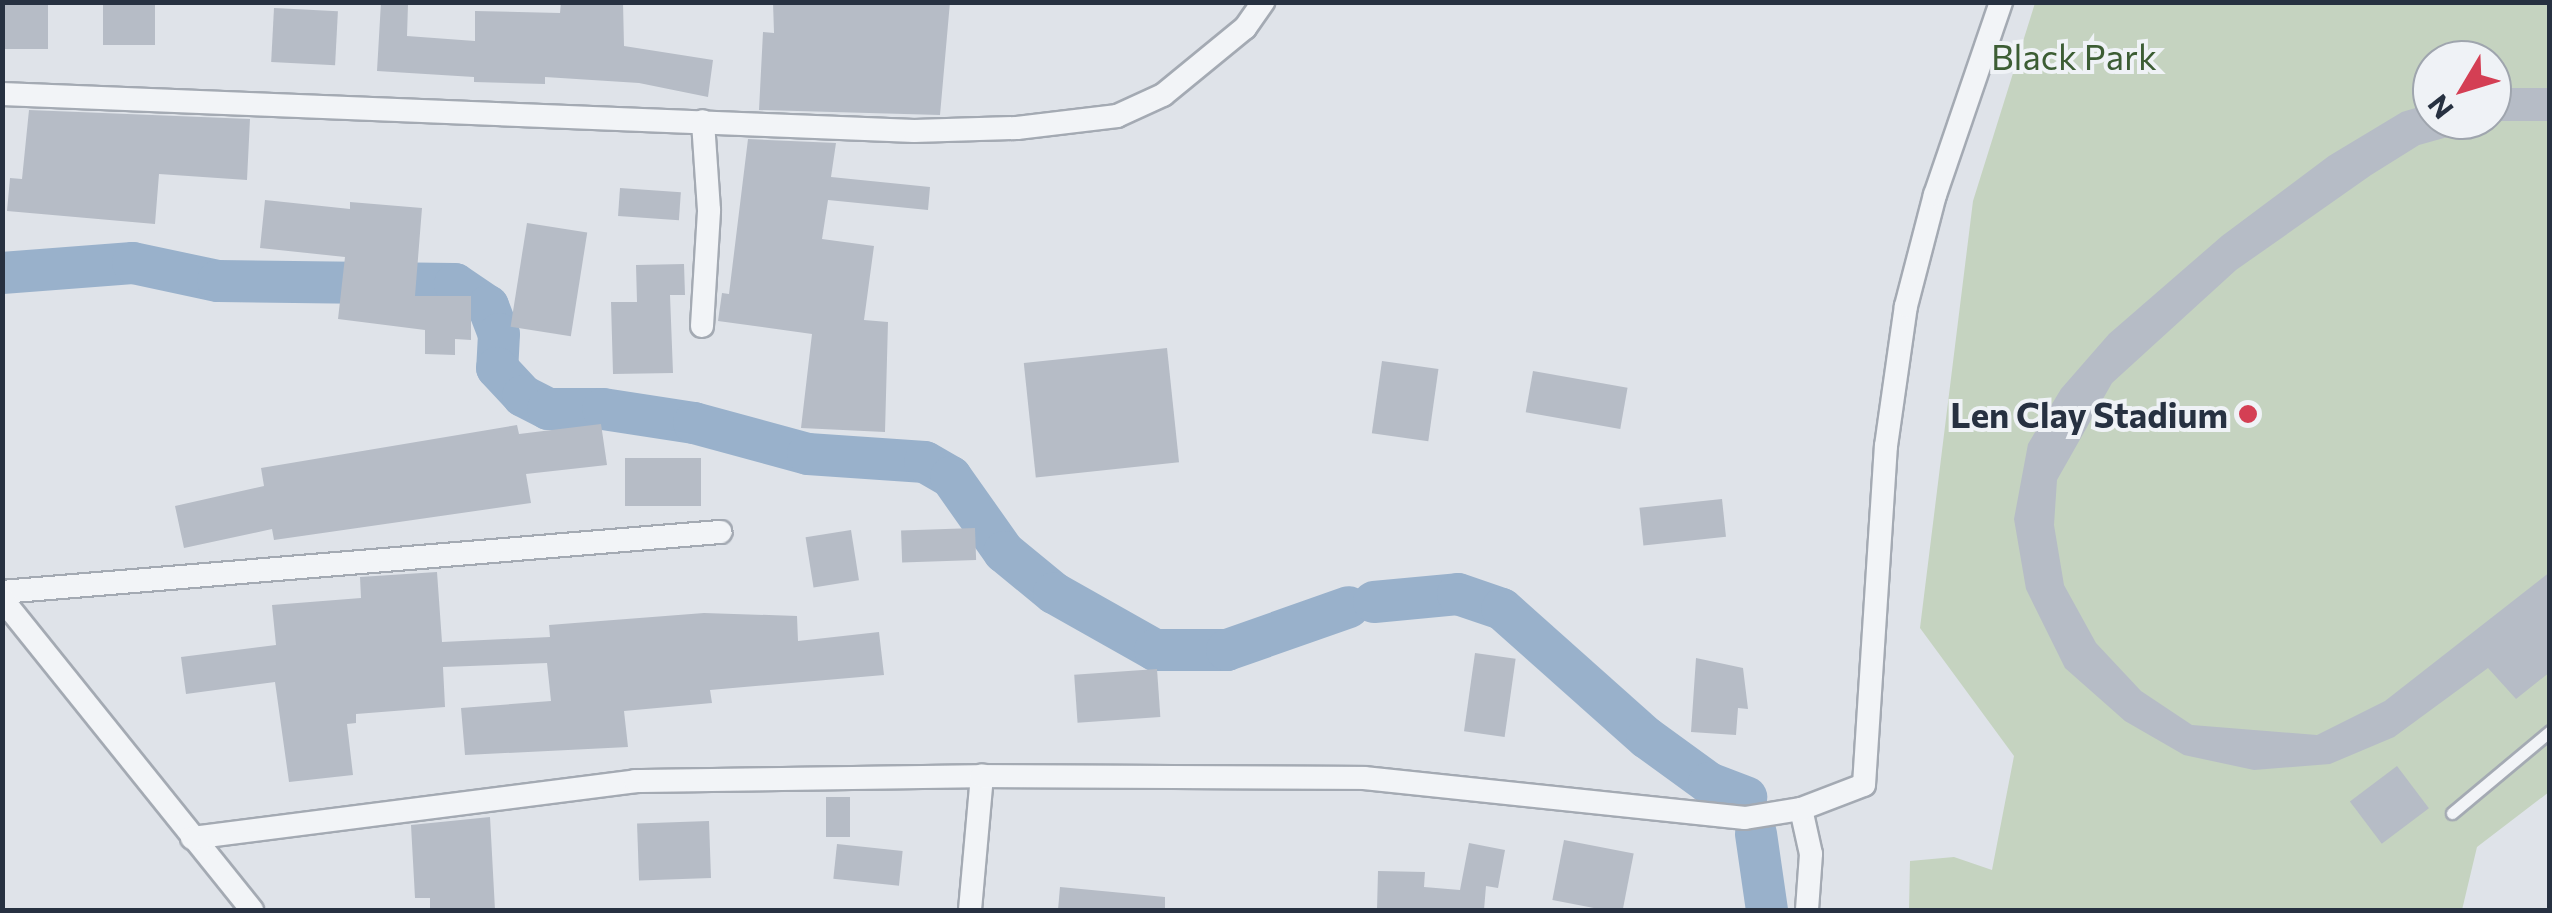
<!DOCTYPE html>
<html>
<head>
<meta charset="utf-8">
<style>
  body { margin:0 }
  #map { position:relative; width:2552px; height:913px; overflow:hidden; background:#dfe3e9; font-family:Commissioner,sans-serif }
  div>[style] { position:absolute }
  .green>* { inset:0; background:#c5d3c0 }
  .river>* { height:42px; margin:-21px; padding:0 21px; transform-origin:21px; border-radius:21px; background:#99b1cb }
  .building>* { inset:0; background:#b6bcc6; transform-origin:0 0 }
  .roads { filter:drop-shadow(2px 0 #a4aab3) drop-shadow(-2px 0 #a4aab3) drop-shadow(0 2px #a4aab3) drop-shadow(0 -2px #a4aab3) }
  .service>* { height:11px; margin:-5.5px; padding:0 5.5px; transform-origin:5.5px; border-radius:5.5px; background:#f2f4f7 }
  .minor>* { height:22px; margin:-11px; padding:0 11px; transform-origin:11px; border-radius:11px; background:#f2f4f7 }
  .dots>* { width:28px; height:28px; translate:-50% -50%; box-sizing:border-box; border:5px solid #eff2f6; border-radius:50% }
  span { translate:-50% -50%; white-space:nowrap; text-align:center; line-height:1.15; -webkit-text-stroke:8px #eff2f6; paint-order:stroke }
  .park-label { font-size:35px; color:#3c5d34 }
  .poi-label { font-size:35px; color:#273141; font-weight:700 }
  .right { translate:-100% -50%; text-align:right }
  .frame { position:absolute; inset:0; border:5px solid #273141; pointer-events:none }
  .north { position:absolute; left:2412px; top:40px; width:100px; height:100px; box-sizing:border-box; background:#eff2f6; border:2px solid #9fa5ae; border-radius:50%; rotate:232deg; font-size:28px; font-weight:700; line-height:40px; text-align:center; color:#273141 }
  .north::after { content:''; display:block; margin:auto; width:35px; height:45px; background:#d43f54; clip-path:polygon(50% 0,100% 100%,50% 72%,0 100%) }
</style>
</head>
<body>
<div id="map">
  <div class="green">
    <i style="clip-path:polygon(evenodd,2035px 3px,2549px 3px,2549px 792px,2477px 847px,2462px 910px,1909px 910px,1910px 861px,1954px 857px,1992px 870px,2014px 756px,1920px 628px,1973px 201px,2035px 3px,2432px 60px,2492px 60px,2492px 120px,2432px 120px,2432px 60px)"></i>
  </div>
  <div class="river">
    <i style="left:2px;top:273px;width:131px;rotate:-4.4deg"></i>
    <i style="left:133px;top:263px;width:87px;rotate:12deg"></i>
    <i style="left:218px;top:281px;width:237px;rotate:0.7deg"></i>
    <i style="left:455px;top:284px;width:40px;rotate:34deg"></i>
    <i style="left:488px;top:306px;width:30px;rotate:69deg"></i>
    <i style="left:499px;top:334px;width:34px;rotate:93deg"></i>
    <i style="left:497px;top:368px;width:38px;rotate:47deg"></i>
    <i style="left:523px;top:396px;width:28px;rotate:27deg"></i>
    <i style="left:548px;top:409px;width:55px"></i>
    <i style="left:603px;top:409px;width:92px;rotate:8.7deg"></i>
    <i style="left:694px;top:423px;width:118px;rotate:15.2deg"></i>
    <i style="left:808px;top:454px;width:117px;rotate:3.9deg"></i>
    <i style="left:925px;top:462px;width:30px;rotate:30deg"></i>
    <i style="left:951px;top:477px;width:92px;rotate:54.8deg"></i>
    <i style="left:1004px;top:552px;width:65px;rotate:39.4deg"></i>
    <i style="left:1054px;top:593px;width:116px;rotate:29.4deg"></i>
    <i style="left:1155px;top:650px;width:72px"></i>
    <i style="left:1227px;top:650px;width:129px;rotate:-19.4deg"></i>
    <i style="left:1374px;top:602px;width:84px;rotate:-5.4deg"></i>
    <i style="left:1458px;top:594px;width:46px;rotate:18.8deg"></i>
    <i style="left:1502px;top:609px;width:194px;rotate:41.7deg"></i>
    <i style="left:1647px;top:738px;width:77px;rotate:36deg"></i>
    <i style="left:1709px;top:783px;width:40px;rotate:21deg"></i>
    <i style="left:1756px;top:834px;width:77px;rotate:81.8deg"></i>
  </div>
  <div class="building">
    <i style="left:2px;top:2px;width:46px;height:47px"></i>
    <i style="left:103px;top:2px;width:52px;height:43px"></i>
    <i style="clip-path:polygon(381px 2px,408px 4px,407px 36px,475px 41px,475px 11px,560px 13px,561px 2px,623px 2px,624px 46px,713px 60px,708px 97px,639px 83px,545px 77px,545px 84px,474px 82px,474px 77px,377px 71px)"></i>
    <i style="clip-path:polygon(773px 2px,950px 2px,940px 115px,759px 110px,763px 32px,774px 33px)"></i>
    <i style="left:274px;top:8px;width:64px;height:54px;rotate:3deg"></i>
    <i style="left:2550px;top:88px;width:33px;height:58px;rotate:90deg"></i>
    <i style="clip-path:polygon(2432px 103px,2432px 120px,2487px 120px,2487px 126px,2419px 145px,2371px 175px,2236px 270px,2112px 383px,2057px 480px,2054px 525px,2064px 585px,2096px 643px,2141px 691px,2192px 725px,2317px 735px,2385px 701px,2550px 572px,2550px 672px,2516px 699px,2488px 668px,2394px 737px,2330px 764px,2254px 770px,2184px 755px,2125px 721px,2065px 668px,2026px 589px,2014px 519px,2028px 444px,2061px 389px,2109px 334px,2222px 236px,2329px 156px,2402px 112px)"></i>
    <i style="clip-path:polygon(29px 110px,250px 119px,247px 180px,159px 174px,155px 224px,7px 211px,10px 178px,22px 179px)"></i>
    <i style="clip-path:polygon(748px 139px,836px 143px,831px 177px,930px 187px,928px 210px,828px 200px,822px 239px,874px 246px,864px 320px,888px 322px,885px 432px,801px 428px,812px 334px,718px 321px,722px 293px,729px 294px)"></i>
    <i style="left:620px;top:188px;width:61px;height:28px;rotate:4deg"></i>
    <i style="clip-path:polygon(265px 200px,350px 209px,350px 202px,422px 208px,415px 296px,471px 296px,471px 340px,455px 339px,455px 355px,425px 354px,425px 330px,338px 319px,345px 257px,260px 248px)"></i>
    <i style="left:527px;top:223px;width:61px;height:105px;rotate:9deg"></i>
    <i style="clip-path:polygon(684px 264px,685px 295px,670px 295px,673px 373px,613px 374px,611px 302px,637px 302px,636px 265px)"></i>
    <i style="left:1167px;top:348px;width:115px;height:144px;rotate:84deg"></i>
    <i style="left:1382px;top:361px;width:57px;height:73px;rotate:8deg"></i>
    <i style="left:1533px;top:371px;width:96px;height:42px;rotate:10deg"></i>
    <i style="clip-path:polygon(601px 424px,607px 465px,526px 474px,531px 503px,274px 540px,272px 529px,184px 548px,175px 506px,264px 486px,261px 468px,517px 425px,519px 434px)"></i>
    <i style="left:625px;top:458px;width:76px;height:48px"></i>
    <i style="left:1722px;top:499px;width:38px;height:83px;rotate:84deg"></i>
    <i style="left:975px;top:528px;width:32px;height:74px;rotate:88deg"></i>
    <i style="left:851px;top:530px;width:51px;height:46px;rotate:81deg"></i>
    <i style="clip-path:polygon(437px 572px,442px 642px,550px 637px,549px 625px,704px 613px,797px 616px,798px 641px,879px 632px,884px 675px,710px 690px,712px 703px,624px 711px,628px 747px,465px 755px,461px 708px,551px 701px,547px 663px,443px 667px,445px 707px,356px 714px,356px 723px,347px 724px,353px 775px,289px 782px,275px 682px,186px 694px,181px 657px,276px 645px,272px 605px,361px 598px,360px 577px)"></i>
    <i style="left:1475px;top:653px;width:41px;height:79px;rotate:8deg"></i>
    <i style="clip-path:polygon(1696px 658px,1743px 668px,1748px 709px,1738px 708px,1736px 735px,1691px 732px)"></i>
    <i style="left:1157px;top:669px;width:48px;height:83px;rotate:86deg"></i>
    <i style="left:2397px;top:766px;width:53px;height:59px;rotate:53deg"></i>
    <i style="left:826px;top:797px;width:24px;height:40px"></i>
    <i style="clip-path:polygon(490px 817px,495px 910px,430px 910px,430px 898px,415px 898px,411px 825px)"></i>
    <i style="left:709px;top:821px;width:57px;height:72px;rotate:88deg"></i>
    <i style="left:1564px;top:840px;width:71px;height:61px;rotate:11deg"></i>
    <i style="clip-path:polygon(1469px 843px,1505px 850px,1498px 888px,1486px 886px,1484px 910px,1377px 910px,1378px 871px,1425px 872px,1424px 887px,1460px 890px)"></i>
    <i style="left:837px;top:844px;width:66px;height:35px;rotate:6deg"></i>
    <i style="clip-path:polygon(1060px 887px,1165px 897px,1165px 910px,1058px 910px)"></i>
  </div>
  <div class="roads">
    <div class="service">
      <i style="left:2452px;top:813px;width:128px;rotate:-39.9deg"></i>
    </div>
    <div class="minor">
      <i style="left:2px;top:94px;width:913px;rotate:2.32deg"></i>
      <i style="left:914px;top:131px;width:103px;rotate:-1.7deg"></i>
      <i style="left:1017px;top:128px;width:101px;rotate:-6.8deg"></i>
      <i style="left:1117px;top:116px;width:51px;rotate:-24.5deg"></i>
      <i style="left:1163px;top:95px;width:106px;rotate:-39.3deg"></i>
      <i style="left:1245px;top:28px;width:32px;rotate:-55deg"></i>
      <i style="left:702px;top:326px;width:116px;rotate:-86.5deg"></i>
      <i style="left:709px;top:210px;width:89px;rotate:-93.9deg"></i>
      <i style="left:2px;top:592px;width:721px;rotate:-4.78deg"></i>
      <i style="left:2px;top:599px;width:399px;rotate:51.2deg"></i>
      <i style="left:1801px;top:809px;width:46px;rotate:77.5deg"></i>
      <i style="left:1811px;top:854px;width:56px;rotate:94.1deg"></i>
      <i style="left:192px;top:838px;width:447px;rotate:-7.3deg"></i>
      <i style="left:635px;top:781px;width:347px;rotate:-0.8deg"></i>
      <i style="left:970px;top:910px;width:135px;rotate:-84.9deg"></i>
      <i style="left:982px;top:776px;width:382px;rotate:0.3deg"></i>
      <i style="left:1364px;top:778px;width:383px;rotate:6deg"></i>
      <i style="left:1745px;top:818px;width:57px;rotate:-9.1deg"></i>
      <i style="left:1801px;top:809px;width:67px;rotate:-20.9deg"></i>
      <i style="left:1864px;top:785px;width:340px;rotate:-86.3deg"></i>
      <i style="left:1886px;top:446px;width:141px;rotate:-81.9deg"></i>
      <i style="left:1906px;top:306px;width:115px;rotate:-75.4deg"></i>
      <i style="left:1935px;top:195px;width:204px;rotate:-71.1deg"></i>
    </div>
  </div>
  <div class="dots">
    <i style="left:2248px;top:414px;background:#d43f54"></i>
  </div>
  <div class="park-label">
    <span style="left:2074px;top:56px">Black Park</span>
  </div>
  <div class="poi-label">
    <span class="right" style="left:2228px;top:414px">Len Clay Stadium</span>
  </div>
  <div class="frame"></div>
  <div class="north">N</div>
</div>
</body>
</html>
